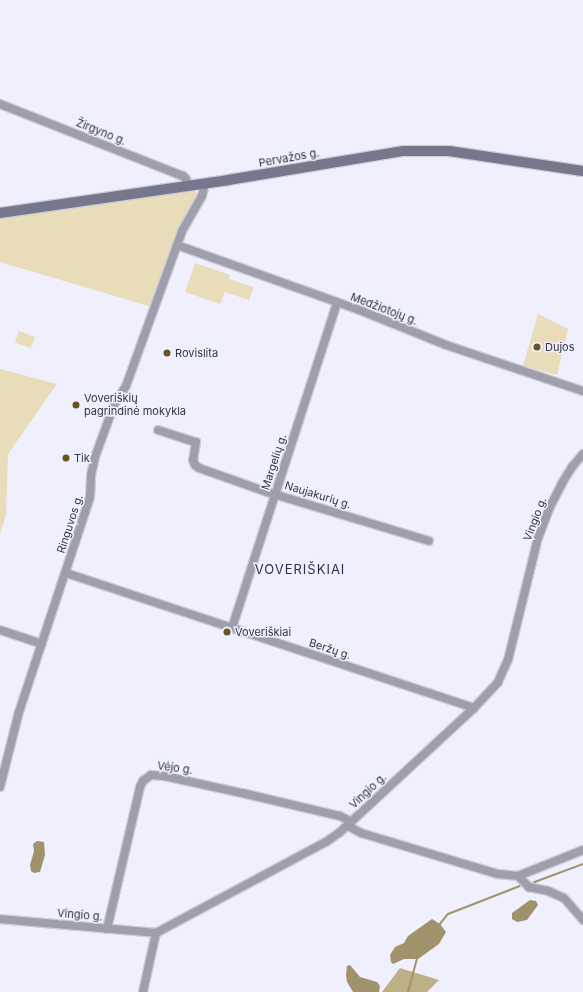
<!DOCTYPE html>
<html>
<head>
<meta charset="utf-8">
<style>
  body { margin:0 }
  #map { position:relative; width:583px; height:992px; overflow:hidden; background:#efeffd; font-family:Inter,sans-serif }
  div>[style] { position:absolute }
  .green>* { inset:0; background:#e9dcb8; transform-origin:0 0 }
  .forest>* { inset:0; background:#bdb087 }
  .water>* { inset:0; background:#a0926b }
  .stream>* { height:2px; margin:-1px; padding:0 1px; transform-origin:1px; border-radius:1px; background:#a0926b }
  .roads { filter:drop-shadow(1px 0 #cdcddb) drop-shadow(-1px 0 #cdcddb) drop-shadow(0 1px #cdcddb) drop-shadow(0 -1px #cdcddb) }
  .street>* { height:8px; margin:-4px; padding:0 4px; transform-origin:4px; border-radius:4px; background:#9e9ead }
  .secondary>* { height:10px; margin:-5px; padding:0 5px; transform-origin:5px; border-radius:5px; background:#76778c }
  .dots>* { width:11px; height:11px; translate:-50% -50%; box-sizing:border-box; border:2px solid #efeffd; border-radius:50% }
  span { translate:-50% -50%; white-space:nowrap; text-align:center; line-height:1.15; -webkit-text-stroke:3px #efeffd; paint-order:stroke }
  .street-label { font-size:11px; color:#333441 }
  .poi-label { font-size:11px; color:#333441 }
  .left { translate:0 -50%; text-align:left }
  .quarter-label { font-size:13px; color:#31304b; letter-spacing:1px }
</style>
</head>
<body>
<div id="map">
  <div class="green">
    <i style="clip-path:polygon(194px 190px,198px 195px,196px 199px,181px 224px,152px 307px,0 262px,0 217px)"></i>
    <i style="clip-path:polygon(195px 263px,230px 275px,229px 279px,254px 287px,249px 300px,225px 292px,220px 304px,185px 292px)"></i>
    <i style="clip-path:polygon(538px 314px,568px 329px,557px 375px,523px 366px)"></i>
    <i style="left:19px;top:331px;width:17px;height:12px;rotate:21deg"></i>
    <i style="clip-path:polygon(0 369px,57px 384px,8px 454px,6px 515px,0 534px)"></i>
  </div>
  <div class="forest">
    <i style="clip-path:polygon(400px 968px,439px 980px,427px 992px,382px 992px)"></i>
  </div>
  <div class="water">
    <i style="clip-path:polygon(37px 841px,44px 842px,45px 855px,40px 872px,34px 873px,31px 871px,30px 865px,34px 851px,33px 844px)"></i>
    <i style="clip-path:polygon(530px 900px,536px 901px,538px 905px,527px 920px,517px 922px,512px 919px,512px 913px)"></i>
    <i style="clip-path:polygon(432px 919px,440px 924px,446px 932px,439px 944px,418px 959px,404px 959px,393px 964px,391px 962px,390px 955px,395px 947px,404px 943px,408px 936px)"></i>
    <i style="clip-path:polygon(350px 965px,360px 977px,377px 982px,380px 986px,379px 992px,353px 992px,347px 982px,346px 975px,347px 966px)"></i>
  </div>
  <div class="stream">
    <i style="left:532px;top:883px;width:54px;rotate:-20.4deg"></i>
    <i style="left:439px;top:925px;width:14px;rotate:-51deg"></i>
    <i style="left:448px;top:914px;width:77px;rotate:-21.3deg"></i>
    <i style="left:408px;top:992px;width:35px;rotate:-75deg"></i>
  </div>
  <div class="roads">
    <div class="street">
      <i style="left:0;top:104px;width:197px;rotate:21.5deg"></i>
      <i style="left:183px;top:176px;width:4px;rotate:45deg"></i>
      <i style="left:186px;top:179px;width:8px;rotate:67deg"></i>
      <i style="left:177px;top:245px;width:191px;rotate:19.6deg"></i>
      <i style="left:357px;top:309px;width:96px;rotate:22deg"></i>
      <i style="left:446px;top:345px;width:145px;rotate:18.6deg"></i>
      <i style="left:158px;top:430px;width:40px;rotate:18deg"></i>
      <i style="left:196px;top:442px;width:18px;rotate:99deg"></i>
      <i style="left:193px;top:460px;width:5px;rotate:68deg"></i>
      <i style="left:195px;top:465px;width:5px;rotate:37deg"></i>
      <i style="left:199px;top:468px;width:72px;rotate:19.4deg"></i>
      <i style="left:267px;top:492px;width:169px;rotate:16.8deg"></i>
      <i style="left:66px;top:573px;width:430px;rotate:18.3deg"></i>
      <i style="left:232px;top:628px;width:342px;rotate:-72.1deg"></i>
      <i style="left:0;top:630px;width:44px;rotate:18.4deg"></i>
      <i style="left:0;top:787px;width:77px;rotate:-75.8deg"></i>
      <i style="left:19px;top:712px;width:226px;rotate:-71.7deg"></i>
      <i style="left:90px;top:497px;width:22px;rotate:-87deg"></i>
      <i style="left:91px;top:475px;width:18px;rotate:-77deg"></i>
      <i style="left:95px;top:457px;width:55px;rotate:-69.9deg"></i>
      <i style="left:114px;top:405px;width:22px;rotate:-58deg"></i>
      <i style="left:126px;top:386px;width:165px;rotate:-70.1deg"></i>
      <i style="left:182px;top:231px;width:40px;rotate:-60.3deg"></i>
      <i style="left:202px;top:196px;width:12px;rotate:-76deg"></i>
      <i style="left:348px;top:826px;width:15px;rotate:28deg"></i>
      <i style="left:361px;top:833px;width:143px;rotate:16.7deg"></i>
      <i style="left:498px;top:874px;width:20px;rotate:6deg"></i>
      <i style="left:518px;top:876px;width:16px;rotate:45deg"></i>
      <i style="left:529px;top:887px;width:19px;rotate:12deg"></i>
      <i style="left:548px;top:891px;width:17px;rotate:24deg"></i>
      <i style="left:564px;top:898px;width:29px;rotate:49deg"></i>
      <i style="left:518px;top:876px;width:70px;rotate:-21.8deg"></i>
      <i style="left:0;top:919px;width:157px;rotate:5.1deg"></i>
      <i style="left:156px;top:933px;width:193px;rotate:-28.2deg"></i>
      <i style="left:326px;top:842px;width:16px;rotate:-35deg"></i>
      <i style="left:339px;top:833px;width:184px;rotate:-42.8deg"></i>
      <i style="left:474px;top:708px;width:35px;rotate:-47deg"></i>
      <i style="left:498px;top:682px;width:24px;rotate:-66deg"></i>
      <i style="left:508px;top:660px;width:126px;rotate:-76.2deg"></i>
      <i style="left:538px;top:538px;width:31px;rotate:-69deg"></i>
      <i style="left:549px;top:509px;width:29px;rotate:-63deg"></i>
      <i style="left:562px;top:483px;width:19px;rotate:-58deg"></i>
      <i style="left:572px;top:467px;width:17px;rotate:-50deg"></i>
      <i style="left:107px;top:929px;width:146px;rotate:-76.9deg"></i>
      <i style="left:140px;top:787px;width:7px;rotate:-63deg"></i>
      <i style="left:143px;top:781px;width:10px;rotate:-37deg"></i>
      <i style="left:151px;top:775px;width:13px;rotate:4deg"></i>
      <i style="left:164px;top:776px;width:80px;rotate:12.3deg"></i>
      <i style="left:242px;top:793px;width:101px;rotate:13.2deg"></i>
      <i style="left:340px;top:816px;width:13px;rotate:27deg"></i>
      <i style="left:143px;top:992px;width:60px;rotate:-77.6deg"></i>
    </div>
    <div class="secondary">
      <i style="left:0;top:213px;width:230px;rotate:-8.2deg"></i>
      <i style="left:228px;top:180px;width:178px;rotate:-9.4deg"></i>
      <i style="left:404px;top:151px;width:45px"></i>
      <i style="left:449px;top:151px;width:135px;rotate:8.5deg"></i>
    </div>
  </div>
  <div class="dots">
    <i style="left:537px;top:347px;background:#655522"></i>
    <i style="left:167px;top:353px;background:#655522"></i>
    <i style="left:76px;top:405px;background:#655522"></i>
    <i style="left:66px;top:458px;background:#655522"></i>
    <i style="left:227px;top:632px;background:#655522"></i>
  </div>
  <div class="street-label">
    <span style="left:101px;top:132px;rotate:22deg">Žirgyno g.</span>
    <span style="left:289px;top:158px;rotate:-10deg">Pervažos g.</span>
    <span style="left:384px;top:309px;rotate:21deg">Medžiotojų g.</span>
    <span style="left:274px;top:462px;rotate:-72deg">Margelių g.</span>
    <span style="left:318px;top:495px;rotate:17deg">Naujakurių g.</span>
    <span style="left:535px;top:519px;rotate:-69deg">Vingio g.</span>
    <span style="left:70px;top:524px;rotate:-72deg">Ringuvos g.</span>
    <span style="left:330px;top:649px;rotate:18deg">Beržų g.</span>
    <span style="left:175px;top:768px;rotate:8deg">Vėjo g.</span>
    <span style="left:368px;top:791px;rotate:-43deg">Vingio g.</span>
    <span style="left:80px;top:915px;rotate:5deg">Vingio g.</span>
  </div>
  <div class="poi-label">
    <span class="left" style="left:545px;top:347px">Dujos</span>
    <span class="left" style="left:175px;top:353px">Rovislita</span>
    <span class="left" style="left:84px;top:405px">Voveriškių<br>pagrindinė mokykla</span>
    <span class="left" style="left:74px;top:458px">Tik</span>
    <span class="left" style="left:235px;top:632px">Voveriškiai</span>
  </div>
  <div class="quarter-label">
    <span style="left:300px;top:569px">VOVERIŠKIAI</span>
  </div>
</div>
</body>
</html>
